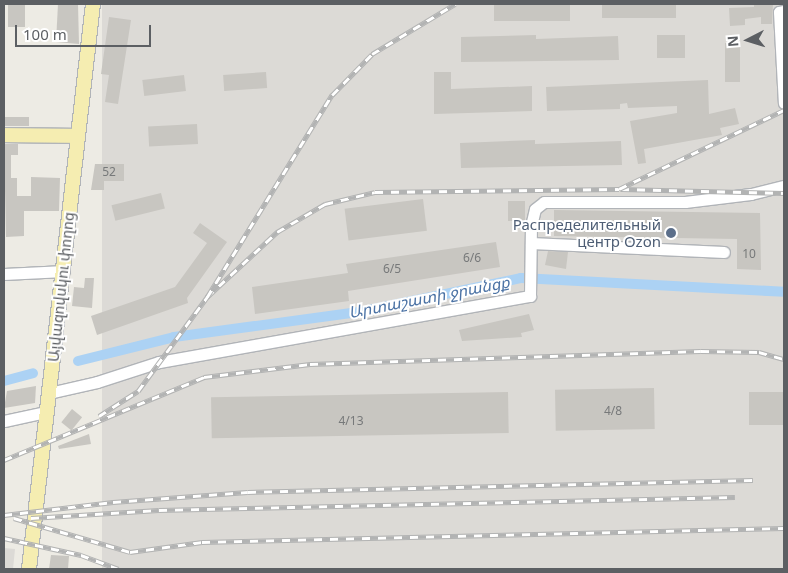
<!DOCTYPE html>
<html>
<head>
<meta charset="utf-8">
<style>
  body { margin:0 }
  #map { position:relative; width:788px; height:573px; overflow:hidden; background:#edebe4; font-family:"Noto Sans","Noto Sans Armenian",sans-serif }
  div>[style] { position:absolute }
  .industrial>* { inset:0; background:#dcdad6; transform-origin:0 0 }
  .canal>* { height:10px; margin:-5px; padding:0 5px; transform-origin:5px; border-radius:5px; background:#acd2f4 }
  .building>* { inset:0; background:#c8c6c1; transform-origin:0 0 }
  .roads { filter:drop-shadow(1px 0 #b1b4b8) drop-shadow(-1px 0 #b1b4b8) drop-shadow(0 1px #b1b4b8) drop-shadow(0 -1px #b1b4b8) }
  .minor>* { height:11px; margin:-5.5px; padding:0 5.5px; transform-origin:5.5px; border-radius:5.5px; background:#fff }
  .major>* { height:14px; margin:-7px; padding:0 7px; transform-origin:7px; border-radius:7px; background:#f5edb1 }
  .rail>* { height:4.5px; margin-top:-2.25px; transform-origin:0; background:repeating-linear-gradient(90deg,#fff 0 8px,#b2b3b3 0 16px); box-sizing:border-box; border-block:1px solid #b2b3b3 }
  .dots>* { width:14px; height:14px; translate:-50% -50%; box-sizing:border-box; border:2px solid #fff; border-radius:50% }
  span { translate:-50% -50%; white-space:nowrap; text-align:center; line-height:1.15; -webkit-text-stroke:4px #fff; paint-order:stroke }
  .number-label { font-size:12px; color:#77797a }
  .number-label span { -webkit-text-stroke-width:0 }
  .service-label { font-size:15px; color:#4e5e75 }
  .right { translate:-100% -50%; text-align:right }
  .street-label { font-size:15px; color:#5c5f63 }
  .water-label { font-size:16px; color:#4c73a5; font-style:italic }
  .frame { position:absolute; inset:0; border:5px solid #5c5f63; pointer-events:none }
  .north { position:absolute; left:723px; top:15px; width:50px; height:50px; -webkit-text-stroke:4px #fff; paint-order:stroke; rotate:265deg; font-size:14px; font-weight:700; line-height:20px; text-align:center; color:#5c5f63 }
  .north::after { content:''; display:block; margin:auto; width:18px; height:22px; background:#5c5f63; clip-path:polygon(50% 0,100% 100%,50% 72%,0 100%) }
  .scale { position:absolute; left:15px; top:25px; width:136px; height:22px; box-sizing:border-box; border:2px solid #5c5f63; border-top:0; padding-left:6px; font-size:15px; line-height:18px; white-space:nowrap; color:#5c5f63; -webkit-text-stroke:4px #fff; paint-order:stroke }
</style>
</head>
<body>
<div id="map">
  <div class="industrial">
    <i style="left:102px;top:4px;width:682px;height:568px"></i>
    <i style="clip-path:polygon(4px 548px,15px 549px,13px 569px,4px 569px)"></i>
  </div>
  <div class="canal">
    <i style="left:78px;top:361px;width:99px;rotate:-14deg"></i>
    <i style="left:174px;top:337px;width:188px;rotate:-7.7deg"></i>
    <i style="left:360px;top:312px;width:165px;rotate:-11.9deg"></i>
    <i style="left:521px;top:278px;width:263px;rotate:3deg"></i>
    <i style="left:4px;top:381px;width:30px;rotate:-15deg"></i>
  </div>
  <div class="building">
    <i style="clip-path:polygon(58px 4px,78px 4px,79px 44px,56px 42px)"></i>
    <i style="left:602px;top:4px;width:74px;height:14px"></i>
    <i style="clip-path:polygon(754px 4px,773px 4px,772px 24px,761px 24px,761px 17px,745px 19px,745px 25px,730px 26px,729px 8px,754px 7px)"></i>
    <i style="left:8px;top:5px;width:17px;height:22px"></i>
    <i style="left:494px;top:5px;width:76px;height:16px"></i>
    <i style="clip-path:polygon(109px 17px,131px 20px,118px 104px,105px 102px,109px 75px,101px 74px)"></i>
    <i style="clip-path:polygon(536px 35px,536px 39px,618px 36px,619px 60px,461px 62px,461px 37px)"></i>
    <i style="left:657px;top:35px;width:28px;height:23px"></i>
    <i style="left:740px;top:43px;width:39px;height:15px;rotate:90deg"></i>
    <i style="left:266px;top:72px;width:16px;height:43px;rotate:86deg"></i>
    <i style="clip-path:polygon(434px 72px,451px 72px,451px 89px,532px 86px,532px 111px,434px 114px)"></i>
    <i style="left:184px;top:75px;width:16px;height:42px;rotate:83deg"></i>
    <i style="clip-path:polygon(708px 80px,709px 114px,735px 108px,739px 124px,720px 128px,722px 135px,644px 149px,646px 163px,638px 164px,630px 121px,677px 113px,677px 106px,628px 108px,627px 103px,620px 104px,620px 109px,547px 111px,546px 87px)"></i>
    <i style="left:4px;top:117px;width:25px;height:9px"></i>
    <i style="left:197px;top:124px;width:20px;height:49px;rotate:87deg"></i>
    <i style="clip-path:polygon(535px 140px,535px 144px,621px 141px,622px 165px,461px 168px,460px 143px)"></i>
    <i style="clip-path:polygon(4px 144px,18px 144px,18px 155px,11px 155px,11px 178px,17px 178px,17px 196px,31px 196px,31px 177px,60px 178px,59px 211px,24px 211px,24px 236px,6px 237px)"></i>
    <i style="clip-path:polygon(95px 164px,124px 164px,124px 181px,104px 181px,104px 190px,91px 190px)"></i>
    <i style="left:161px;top:193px;width:16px;height:51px;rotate:76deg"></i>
    <i style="left:423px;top:199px;width:32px;height:79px;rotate:83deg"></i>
    <i style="left:508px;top:201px;width:17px;height:20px"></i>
    <i style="clip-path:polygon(554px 210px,760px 213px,761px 270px,737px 269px,737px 239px,554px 236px)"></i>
    <i style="clip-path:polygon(200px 223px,227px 242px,187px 298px,188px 303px,97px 335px,91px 316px,175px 287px,207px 243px,193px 233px)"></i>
    <i style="clip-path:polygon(496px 242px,500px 267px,348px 291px,349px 301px,255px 314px,252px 287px,348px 273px,346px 264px)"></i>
    <i style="clip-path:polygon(548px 251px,568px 252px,566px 269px,545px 265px)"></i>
    <i style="clip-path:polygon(85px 278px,94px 278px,92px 308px,72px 306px,74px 287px,84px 288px)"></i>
    <i style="clip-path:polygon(529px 314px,534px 330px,521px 333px,522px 337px,462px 341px,459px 330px)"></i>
    <i style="clip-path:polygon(36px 386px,35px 403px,4px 408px,7px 391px)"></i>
    <i style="left:654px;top:388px;width:41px;height:99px;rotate:89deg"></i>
    <i style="left:508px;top:392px;width:41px;height:297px;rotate:89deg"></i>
    <i style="left:784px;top:392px;width:33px;height:35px;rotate:90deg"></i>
    <i style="left:72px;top:409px;width:13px;height:17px;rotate:39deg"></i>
    <i style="clip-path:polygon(89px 434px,91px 444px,59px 449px,58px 446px)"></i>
    <i style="clip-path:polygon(51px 555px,69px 556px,68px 569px,49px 569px)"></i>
  </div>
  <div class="roads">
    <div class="minor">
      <i style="left:784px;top:11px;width:5px;rotate:169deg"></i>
      <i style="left:779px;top:12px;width:91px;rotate:86.9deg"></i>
      <i style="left:531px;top:243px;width:193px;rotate:2.7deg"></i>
      <i style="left:4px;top:274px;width:60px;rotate:-2.9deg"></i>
      <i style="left:49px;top:393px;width:49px;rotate:-12.9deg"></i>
      <i style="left:97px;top:382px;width:65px;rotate:-17.9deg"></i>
      <i style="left:159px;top:362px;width:377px;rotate:-10.1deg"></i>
      <i style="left:530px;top:296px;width:70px;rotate:-89.2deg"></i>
      <i style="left:531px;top:226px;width:17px;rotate:-77deg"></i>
      <i style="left:535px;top:209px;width:11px;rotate:-38deg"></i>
      <i style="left:544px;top:202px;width:141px"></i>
      <i style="left:685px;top:202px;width:66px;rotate:-6.9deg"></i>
      <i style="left:751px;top:194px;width:34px;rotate:-14deg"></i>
      <i style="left:4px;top:421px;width:43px;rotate:-12.1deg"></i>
    </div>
    <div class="major">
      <i style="left:4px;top:135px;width:73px;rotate:0.8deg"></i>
      <i style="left:29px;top:569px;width:569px;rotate:-83.54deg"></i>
    </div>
  </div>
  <div class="rail">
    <i style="left:621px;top:189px;width:163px;rotate:1.4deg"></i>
    <i style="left:207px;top:297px;width:96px;rotate:-42.9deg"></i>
    <i style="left:277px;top:232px;width:56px;rotate:-30.3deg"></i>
    <i style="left:325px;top:204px;width:51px;rotate:-13.5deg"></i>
    <i style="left:375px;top:192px;width:244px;rotate:-0.7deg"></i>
    <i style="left:619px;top:189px;width:183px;rotate:-25.6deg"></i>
    <i style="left:99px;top:416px;width:46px;rotate:-32.7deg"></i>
    <i style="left:138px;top:391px;width:117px;rotate:-53.7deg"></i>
    <i style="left:207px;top:297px;width:238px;rotate:-58.3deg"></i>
    <i style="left:332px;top:95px;width:57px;rotate:-45.7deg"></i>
    <i style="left:372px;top:54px;width:97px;rotate:-31.1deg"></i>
    <i style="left:4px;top:460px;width:217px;rotate:-22.5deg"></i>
    <i style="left:204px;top:377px;width:107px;rotate:-7deg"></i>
    <i style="left:310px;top:364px;width:391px;rotate:-1.9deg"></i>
    <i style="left:701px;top:351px;width:58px;rotate:1deg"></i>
    <i style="left:759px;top:352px;width:26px;rotate:16deg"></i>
    <i style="left:4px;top:515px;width:110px;rotate:-6.8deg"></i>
    <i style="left:113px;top:502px;width:135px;rotate:-4.2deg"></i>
    <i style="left:248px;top:492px;width:505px;rotate:-1.36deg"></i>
    <i style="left:14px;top:518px;width:121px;rotate:16.3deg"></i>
    <i style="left:130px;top:552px;width:73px;rotate:-7.9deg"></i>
    <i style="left:202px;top:542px;width:582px;rotate:-1.38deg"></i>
    <i style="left:31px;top:518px;width:128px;rotate:-3.6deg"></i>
    <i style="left:159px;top:510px;width:576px;rotate:-1.29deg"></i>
    <i style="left:4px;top:538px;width:79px;rotate:12.4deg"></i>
    <i style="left:81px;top:555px;width:40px;rotate:20.2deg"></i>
  </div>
  <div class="dots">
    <i style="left:671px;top:233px;background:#5c6f8a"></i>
  </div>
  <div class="number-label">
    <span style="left:109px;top:172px">52</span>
    <span style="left:749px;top:254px">10</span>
    <span style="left:472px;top:258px">6/6</span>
    <span style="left:392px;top:269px">6/5</span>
    <span style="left:613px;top:411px">4/8</span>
    <span style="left:351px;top:421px">4/13</span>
  </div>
  <div class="service-label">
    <span class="right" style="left:661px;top:233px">Распределительный<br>центр Ozon</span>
  </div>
  <div class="street-label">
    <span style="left:61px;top:287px;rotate:-84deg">Այվազովսկու փողոց</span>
  </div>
  <div class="water-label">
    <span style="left:429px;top:297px;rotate:-11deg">Արտաշատի ջրանցք</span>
  </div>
  <div class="frame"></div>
  <div class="north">N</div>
  <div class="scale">100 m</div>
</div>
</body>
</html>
